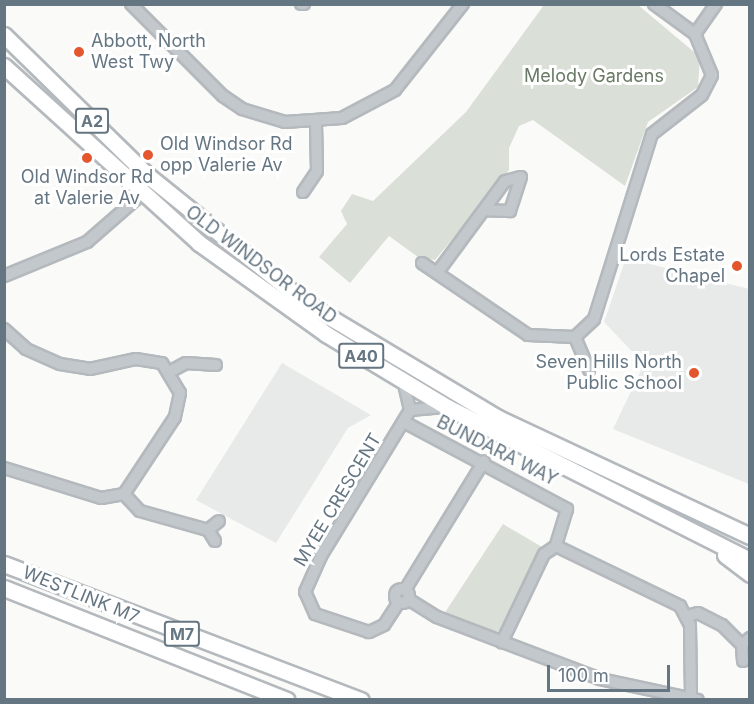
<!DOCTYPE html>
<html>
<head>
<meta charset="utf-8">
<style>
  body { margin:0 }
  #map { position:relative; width:754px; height:704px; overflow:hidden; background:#fafaf8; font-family:Inter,sans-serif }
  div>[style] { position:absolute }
  .built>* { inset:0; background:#e8e9e9 }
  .green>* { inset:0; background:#dadfd7 }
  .roads { filter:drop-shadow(2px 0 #b4b9bd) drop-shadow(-2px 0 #b4b9bd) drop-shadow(0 2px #b4b9bd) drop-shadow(0 -2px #b4b9bd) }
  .minor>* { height:10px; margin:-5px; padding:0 5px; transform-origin:5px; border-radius:5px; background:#c3c8cc }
  .minor>.ring { margin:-5px; padding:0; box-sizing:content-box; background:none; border:10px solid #c3c8cc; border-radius:50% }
  .highway>* { height:15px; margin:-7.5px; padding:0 7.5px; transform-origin:7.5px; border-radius:7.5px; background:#fff }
  .dots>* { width:16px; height:16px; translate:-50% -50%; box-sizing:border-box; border:3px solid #fff; border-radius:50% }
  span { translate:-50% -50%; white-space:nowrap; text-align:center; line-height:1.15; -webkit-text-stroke:6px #fff; paint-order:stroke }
  .shield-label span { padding:2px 4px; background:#fff; border:2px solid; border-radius:4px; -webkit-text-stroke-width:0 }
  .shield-label { font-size:16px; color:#657683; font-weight:700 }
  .poi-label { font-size:18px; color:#657683 }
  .left { translate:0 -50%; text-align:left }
  .right { translate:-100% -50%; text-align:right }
  .park-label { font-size:18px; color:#687a64 }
  .street-label { font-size:18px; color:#657683 }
  .frame { position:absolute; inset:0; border:6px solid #657683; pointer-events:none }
  .scale { position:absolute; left:547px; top:665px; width:123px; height:27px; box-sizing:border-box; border:3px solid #657683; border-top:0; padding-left:8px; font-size:18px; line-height:21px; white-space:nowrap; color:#657683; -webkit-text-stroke:4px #fff; paint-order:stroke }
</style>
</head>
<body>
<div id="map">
  <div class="built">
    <i style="clip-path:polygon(626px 258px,749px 289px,749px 484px,613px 429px,644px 364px,604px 322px)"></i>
    <i style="clip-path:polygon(282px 363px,371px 415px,348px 428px,276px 543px,196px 500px)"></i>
  </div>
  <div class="green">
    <i style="clip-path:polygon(544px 5px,638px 5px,700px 57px,698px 87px,648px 122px,625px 186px,533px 120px,519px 126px,509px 148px,509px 170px,435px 260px,418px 257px,389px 236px,350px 283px,319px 257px,347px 224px,341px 211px,352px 194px,373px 201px,466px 112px)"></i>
    <i style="clip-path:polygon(503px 524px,542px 547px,505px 629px,494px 633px,444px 614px)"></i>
  </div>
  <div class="roads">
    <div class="minor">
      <i style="left:131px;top:4px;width:130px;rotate:45deg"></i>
      <i style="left:223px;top:96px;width:23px;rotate:34deg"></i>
      <i style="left:242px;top:109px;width:45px;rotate:16.8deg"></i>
      <i style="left:285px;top:122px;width:57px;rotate:-4deg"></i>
      <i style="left:342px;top:118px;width:60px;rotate:-27.8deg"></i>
      <i style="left:395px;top:90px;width:110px;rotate:-51.7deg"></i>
      <i style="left:301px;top:4px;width:3px"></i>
      <i style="left:695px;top:34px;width:37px;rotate:-55deg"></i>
      <i style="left:303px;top:192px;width:25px;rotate:-56deg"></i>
      <i style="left:317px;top:171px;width:49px;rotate:-91.2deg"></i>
      <i style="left:422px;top:263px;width:128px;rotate:34.2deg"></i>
      <i style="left:528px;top:335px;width:47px;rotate:2.4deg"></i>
      <i style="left:575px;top:337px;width:26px;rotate:-43deg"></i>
      <i style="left:594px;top:319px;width:194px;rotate:-72.6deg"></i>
      <i style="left:652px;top:134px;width:63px;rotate:-38deg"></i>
      <i style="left:702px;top:95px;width:22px;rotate:-63deg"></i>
      <i style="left:712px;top:75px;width:44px;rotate:-112.5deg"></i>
      <i style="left:695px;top:34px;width:51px;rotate:-143.8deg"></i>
      <i style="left:437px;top:273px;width:114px;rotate:-53.5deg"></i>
      <i style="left:505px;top:181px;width:16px;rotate:-14deg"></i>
      <i style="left:521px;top:177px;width:36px;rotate:108deg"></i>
      <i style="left:510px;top:211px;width:24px;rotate:-178deg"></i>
      <i style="left:4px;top:276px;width:90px;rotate:-22.3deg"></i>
      <i style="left:87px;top:242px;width:73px;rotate:-41.1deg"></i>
      <i style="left:4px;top:329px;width:30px;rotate:42deg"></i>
      <i style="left:26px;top:349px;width:37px;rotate:24deg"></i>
      <i style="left:60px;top:364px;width:30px;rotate:9deg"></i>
      <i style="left:90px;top:369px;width:47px;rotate:-12.3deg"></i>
      <i style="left:136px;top:359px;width:26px;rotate:9deg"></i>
      <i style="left:162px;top:363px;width:35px;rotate:59deg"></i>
      <i style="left:180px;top:393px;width:25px;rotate:102deg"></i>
      <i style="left:175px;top:417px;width:92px;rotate:123.5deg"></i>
      <i style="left:124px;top:494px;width:23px;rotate:170deg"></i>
      <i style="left:101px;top:498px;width:102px;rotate:-162.8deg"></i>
      <i style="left:575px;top:337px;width:36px;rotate:67deg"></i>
      <i style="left:171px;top:371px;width:17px;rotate:-28deg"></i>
      <i style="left:186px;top:363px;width:30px;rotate:4deg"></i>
      <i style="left:410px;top:410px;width:35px;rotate:-5deg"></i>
      <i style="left:404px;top:422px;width:185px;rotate:28.1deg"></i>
      <i style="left:567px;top:509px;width:39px;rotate:107deg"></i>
      <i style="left:556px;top:546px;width:14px;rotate:146deg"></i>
      <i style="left:544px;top:554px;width:98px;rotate:115.5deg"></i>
      <i style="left:124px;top:494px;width:23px;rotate:47deg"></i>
      <i style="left:140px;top:511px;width:71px;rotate:15.6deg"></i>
      <i style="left:215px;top:541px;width:13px;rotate:-122deg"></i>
      <i style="left:208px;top:530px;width:14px;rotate:-39deg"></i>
      <i style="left:556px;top:546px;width:138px;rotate:25.8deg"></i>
      <i style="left:680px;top:606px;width:21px;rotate:62deg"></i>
      <i style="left:690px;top:625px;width:71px;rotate:89.2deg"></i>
      <i class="ring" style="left:395px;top:589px;width:4px;height:4px"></i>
      <i style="left:405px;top:590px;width:151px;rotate:-58.5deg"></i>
      <i style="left:408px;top:599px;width:34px;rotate:32deg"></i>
      <i style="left:437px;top:617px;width:174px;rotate:20.8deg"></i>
      <i style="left:600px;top:679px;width:100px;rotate:12.1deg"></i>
      <i style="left:399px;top:602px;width:27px;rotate:123deg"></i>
      <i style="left:384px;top:625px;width:17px;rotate:155deg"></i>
      <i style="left:369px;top:632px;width:57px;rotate:-161.6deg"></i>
      <i style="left:315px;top:614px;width:24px;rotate:-114deg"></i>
      <i style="left:305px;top:592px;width:39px;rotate:-66deg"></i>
      <i style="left:321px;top:556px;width:171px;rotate:-58.6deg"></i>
      <i style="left:410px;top:410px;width:28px;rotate:-103deg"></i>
      <i style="left:687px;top:616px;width:11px;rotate:-15deg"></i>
      <i style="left:698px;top:613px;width:27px;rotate:27deg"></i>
      <i style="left:722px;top:625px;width:28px;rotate:45deg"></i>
      <i style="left:743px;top:661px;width:16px;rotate:-94deg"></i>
      <i style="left:742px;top:645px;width:11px;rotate:-41deg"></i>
    </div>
    <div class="highway">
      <i style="left:4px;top:35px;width:199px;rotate:44.4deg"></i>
      <i style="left:146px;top:174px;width:206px;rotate:38.9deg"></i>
      <i style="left:306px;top:303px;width:224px;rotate:30.9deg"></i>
      <i style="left:498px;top:418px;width:278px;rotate:25.1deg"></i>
      <i style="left:4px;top:66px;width:263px;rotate:42.2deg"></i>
      <i style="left:199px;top:243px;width:156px;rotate:35.6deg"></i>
      <i style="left:326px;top:334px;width:141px;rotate:31.1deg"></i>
      <i style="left:447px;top:407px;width:339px;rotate:26.8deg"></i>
      <i style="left:725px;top:555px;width:31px;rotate:37deg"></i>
      <i style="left:4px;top:564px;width:382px;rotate:20.9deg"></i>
      <i style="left:4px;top:588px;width:304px;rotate:21.6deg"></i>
    </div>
  </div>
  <div class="dots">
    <i style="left:79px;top:52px;background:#e4572e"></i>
    <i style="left:148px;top:155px;background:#e4572e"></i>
    <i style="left:87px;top:158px;background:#e4572e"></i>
    <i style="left:737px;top:266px;background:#e4572e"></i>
    <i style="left:694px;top:373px;background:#e4572e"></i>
  </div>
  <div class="shield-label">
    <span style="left:92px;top:121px">A2</span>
    <span style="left:361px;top:356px">A40</span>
    <span style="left:182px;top:634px">M7</span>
  </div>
  <div class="poi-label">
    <span class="left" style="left:91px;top:52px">Abbott, North<br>West Twy</span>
    <span class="left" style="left:160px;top:155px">Old Windsor Rd<br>opp Valerie Av</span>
    <span style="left:87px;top:188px">Old Windsor Rd<br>at Valerie Av</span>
    <span class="right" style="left:725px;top:266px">Lords Estate<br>Chapel</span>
    <span class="right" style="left:682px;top:373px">Seven Hills North<br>Public School</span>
  </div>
  <div class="park-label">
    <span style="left:594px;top:76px">Melody Gardens</span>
  </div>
  <div class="street-label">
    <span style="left:261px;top:265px;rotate:37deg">OLD WINDSOR ROAD</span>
    <span style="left:497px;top:451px;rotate:27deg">BUNDARA WAY</span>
    <span style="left:338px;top:500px;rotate:-59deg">MYEE CRESCENT</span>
    <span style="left:81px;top:595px;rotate:22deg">WESTLINK M7</span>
  </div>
  <div class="frame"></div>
  <div class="scale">100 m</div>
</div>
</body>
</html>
